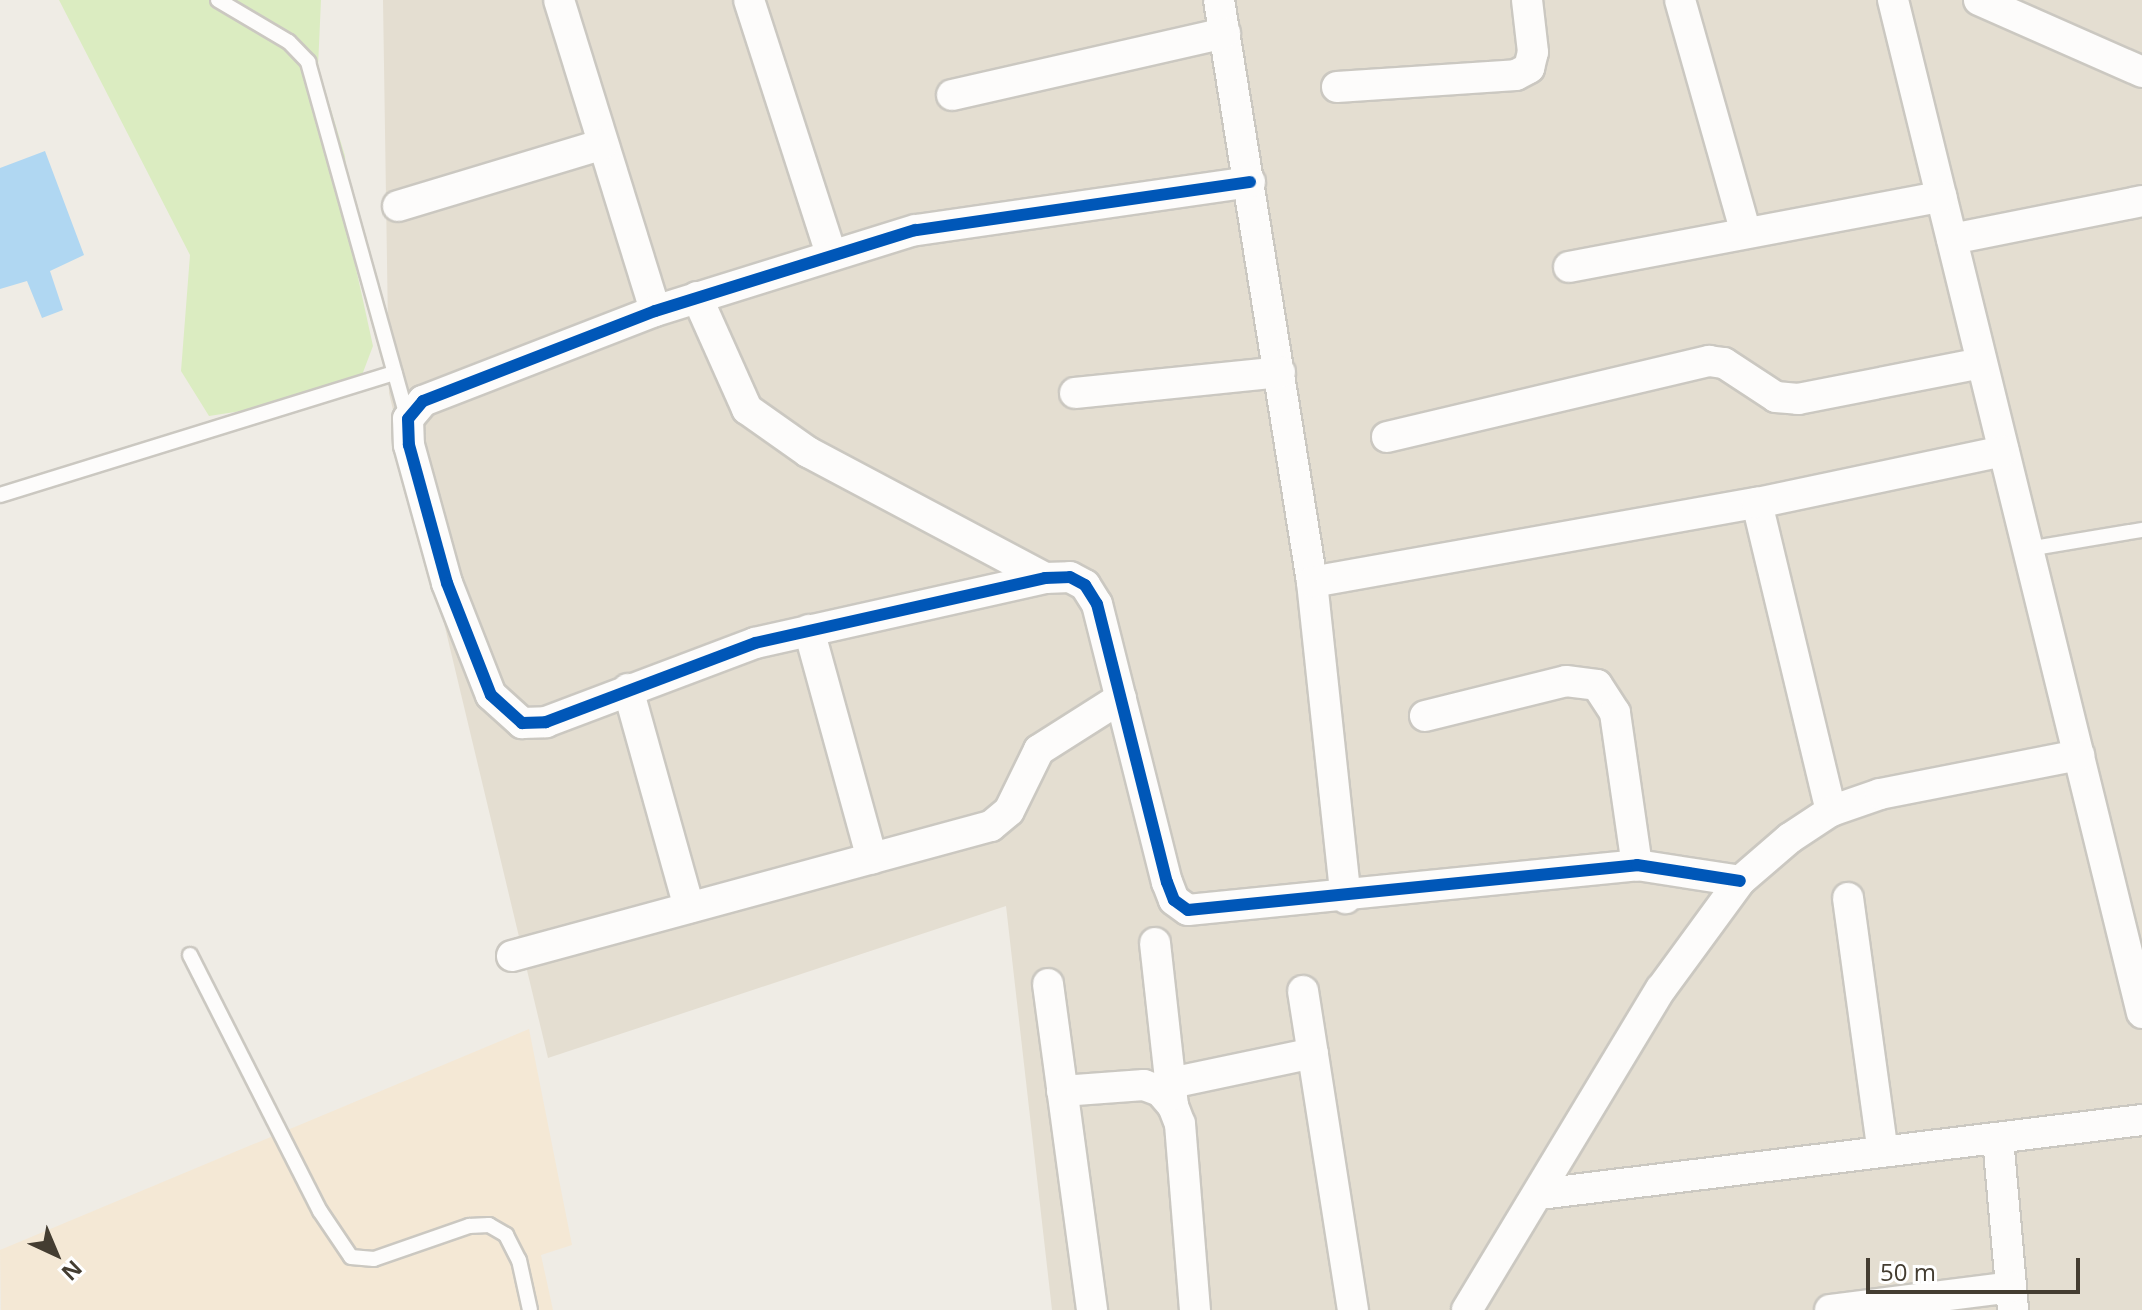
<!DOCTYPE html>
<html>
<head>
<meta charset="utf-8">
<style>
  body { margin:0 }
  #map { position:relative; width:2142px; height:1310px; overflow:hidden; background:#efece5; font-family:"Open Sans",sans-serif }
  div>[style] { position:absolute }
  .residential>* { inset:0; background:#e4ded1 }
  .commercial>* { inset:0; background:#f4e8d5 }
  .green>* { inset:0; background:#dbecc1 }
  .water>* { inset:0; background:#b0d7f2 }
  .roads { filter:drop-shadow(2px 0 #cbc8c1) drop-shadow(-2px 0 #cbc8c1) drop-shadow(0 2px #cbc8c1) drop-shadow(0 -2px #cbc8c1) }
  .lane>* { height:14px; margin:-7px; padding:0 7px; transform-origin:7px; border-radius:7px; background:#fdfcfb }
  .street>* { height:30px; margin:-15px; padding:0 15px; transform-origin:15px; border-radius:15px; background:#fdfcfb }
  .cycleway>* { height:12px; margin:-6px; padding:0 6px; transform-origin:6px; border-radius:6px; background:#0057b8 }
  span { translate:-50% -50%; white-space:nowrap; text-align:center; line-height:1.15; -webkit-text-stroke:6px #fff; paint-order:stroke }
  .north { position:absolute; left:16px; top:1214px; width:80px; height:80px; -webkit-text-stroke:6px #fff; paint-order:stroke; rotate:136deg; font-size:22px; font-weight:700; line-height:32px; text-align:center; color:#443d31 }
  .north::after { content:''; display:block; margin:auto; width:28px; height:36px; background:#443d31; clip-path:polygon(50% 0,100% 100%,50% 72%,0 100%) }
  .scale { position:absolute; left:1866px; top:1258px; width:214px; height:36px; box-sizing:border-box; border:4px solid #443d31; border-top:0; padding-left:10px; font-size:24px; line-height:28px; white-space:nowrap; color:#443d31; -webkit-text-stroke:6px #fff; paint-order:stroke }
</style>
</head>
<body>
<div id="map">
  <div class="residential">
    <i style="clip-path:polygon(383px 0,2142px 0,2142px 1310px,1052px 1310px,1006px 906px,548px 1058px,389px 393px)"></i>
  </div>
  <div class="commercial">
    <i style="clip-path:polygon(529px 1029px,572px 1245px,541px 1255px,553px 1310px,1px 1310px,0 1250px)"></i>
  </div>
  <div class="green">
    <i style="clip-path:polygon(59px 0,321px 0,318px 67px,345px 156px,353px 255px,373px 346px,362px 375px,261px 408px,209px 416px,181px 371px,190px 255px)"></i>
  </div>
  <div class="water">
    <i style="clip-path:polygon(45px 151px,84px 255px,50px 271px,63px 310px,42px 318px,27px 281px,0 289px,0 168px)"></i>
  </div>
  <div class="roads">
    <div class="lane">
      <i style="left:218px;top:0;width:82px;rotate:30.6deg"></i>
      <i style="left:289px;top:42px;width:28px;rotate:46deg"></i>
      <i style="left:308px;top:62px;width:371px;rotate:74.4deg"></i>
      <i style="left:0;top:495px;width:413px;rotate:-17.2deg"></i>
      <i style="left:2028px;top:549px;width:116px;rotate:-9.5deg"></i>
      <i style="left:190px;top:955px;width:287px;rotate:63.1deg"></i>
      <i style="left:320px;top:1211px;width:55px;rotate:56deg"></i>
      <i style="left:351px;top:1257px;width:23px;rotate:5deg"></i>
      <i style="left:374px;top:1259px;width:101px;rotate:-19.2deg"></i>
      <i style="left:469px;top:1226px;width:20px;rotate:-3deg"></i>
      <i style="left:489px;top:1225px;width:20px;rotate:30deg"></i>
      <i style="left:506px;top:1235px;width:28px;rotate:63deg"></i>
      <i style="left:519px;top:1260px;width:51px;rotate:77.6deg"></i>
    </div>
    <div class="street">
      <i style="left:559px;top:0;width:325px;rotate:72.8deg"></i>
      <i style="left:749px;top:0;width:267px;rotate:72.1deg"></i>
      <i style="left:1219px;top:0;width:589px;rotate:80.92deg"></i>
      <i style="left:1312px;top:582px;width:318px;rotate:83.9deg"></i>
      <i style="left:1680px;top:0;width:242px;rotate:74.2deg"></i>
      <i style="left:1893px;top:0;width:1043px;rotate:76.19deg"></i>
      <i style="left:1979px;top:0;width:178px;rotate:23.8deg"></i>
      <i style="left:1337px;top:87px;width:179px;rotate:-3.8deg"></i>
      <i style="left:1516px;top:75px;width:15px;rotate:-28deg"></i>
      <i style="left:1529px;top:68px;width:16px;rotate:-76deg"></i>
      <i style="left:1533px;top:52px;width:52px;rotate:-96.6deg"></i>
      <i style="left:952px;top:95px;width:280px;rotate:-12.8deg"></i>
      <i style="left:1250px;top:182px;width:338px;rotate:171.8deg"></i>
      <i style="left:915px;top:230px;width:272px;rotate:162.7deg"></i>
      <i style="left:655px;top:311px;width:249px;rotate:158.8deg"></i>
      <i style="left:423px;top:401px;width:23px;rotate:130deg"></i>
      <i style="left:408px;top:419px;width:26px;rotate:88deg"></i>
      <i style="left:409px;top:445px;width:143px;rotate:74.6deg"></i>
      <i style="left:447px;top:583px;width:120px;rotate:68.6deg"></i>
      <i style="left:491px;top:695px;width:42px;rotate:42.1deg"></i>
      <i style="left:522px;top:723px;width:24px;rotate:-2deg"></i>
      <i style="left:546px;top:722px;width:223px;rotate:-20.7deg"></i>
      <i style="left:755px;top:643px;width:297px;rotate:-12.6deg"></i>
      <i style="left:1045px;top:578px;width:25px;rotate:-2deg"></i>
      <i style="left:1070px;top:577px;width:17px;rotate:28deg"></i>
      <i style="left:1085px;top:585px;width:22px;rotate:58deg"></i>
      <i style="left:1097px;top:604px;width:287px;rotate:75.9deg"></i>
      <i style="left:1167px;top:882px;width:19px;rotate:69deg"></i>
      <i style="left:1174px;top:900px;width:17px;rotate:36deg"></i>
      <i style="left:1188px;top:910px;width:451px;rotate:-5.7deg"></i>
      <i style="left:1637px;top:865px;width:104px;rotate:8.8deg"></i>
      <i style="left:398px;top:206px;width:214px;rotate:-16.8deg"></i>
      <i style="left:1952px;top:239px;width:194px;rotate:-11.3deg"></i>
      <i style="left:1569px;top:267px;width:379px;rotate:-10.7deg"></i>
      <i style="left:697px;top:297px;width:123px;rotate:65.9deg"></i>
      <i style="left:747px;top:409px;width:75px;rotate:35.2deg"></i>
      <i style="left:808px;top:452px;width:268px;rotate:28deg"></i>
      <i style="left:1075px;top:393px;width:206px;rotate:-5.8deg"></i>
      <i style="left:1387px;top:437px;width:331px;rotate:-13.3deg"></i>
      <i style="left:1709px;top:361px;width:15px;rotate:8deg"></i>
      <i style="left:1724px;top:363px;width:62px;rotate:33.2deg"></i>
      <i style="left:1776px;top:397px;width:22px;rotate:5deg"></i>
      <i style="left:1798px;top:399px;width:187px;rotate:-11.1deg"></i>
      <i style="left:1757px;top:503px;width:317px;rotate:76.5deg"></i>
      <i style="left:1312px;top:582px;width:452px;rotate:-10.1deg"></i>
      <i style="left:1757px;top:503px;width:252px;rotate:-11.9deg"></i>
      <i style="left:809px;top:630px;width:237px;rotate:74.6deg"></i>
      <i style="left:628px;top:689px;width:227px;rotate:74.4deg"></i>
      <i style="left:1425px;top:716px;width:145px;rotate:-13.9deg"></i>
      <i style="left:1566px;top:681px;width:31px;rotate:7deg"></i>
      <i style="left:1597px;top:685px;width:33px;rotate:57deg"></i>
      <i style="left:1615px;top:713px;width:154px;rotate:81.8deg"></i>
      <i style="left:1848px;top:898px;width:256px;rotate:82.2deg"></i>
      <i style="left:1155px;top:943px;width:164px;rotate:83.7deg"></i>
      <i style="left:512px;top:956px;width:496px;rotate:-15.2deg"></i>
      <i style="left:991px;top:826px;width:23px;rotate:-40deg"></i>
      <i style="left:1009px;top:811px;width:68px;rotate:-63.8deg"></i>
      <i style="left:1039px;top:750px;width:97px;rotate:-32.4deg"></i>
      <i style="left:1048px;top:984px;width:329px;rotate:82.3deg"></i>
      <i style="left:1303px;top:991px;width:323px;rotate:81.1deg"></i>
      <i style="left:1171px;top:1083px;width:145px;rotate:-11.9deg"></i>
      <i style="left:1062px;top:1091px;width:82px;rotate:-4.2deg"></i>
      <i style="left:1144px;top:1085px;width:17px;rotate:21deg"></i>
      <i style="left:1160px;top:1091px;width:20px;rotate:49deg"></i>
      <i style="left:1173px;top:1106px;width:19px;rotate:69deg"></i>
      <i style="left:1180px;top:1124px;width:187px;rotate:85.4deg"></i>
      <i style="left:1998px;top:1138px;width:173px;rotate:85deg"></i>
      <i style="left:1540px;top:1194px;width:607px;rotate:-7.01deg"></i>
      <i style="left:1467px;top:1310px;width:375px;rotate:-58.9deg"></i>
      <i style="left:1661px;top:989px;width:134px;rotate:-53.8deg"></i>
      <i style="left:1740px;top:881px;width:66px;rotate:-40.7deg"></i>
      <i style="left:1790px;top:838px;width:49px;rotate:-33.4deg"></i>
      <i style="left:1831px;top:811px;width:52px;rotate:-19.1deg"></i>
      <i style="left:1880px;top:794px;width:203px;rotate:-11.1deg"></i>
      <i style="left:1830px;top:1310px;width:182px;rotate:-7.2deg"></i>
    </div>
  </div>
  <div class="cycleway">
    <i style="left:1250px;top:182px;width:338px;rotate:171.8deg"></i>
    <i style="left:915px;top:230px;width:272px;rotate:162.7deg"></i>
    <i style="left:655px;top:311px;width:249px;rotate:158.8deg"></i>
    <i style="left:423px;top:401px;width:23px;rotate:130deg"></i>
    <i style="left:408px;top:419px;width:26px;rotate:88deg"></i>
    <i style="left:409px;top:445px;width:143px;rotate:74.6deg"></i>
    <i style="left:447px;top:583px;width:120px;rotate:68.6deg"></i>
    <i style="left:491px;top:695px;width:42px;rotate:42.1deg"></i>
    <i style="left:522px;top:723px;width:24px;rotate:-2deg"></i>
    <i style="left:546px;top:722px;width:223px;rotate:-20.7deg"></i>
    <i style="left:755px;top:643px;width:297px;rotate:-12.6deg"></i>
    <i style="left:1045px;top:578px;width:25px;rotate:-2deg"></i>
    <i style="left:1070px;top:577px;width:17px;rotate:28deg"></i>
    <i style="left:1085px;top:585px;width:22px;rotate:58deg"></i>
    <i style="left:1097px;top:604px;width:287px;rotate:75.9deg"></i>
    <i style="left:1167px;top:882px;width:19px;rotate:69deg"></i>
    <i style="left:1174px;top:900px;width:17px;rotate:36deg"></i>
    <i style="left:1188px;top:910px;width:451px;rotate:-5.7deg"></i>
    <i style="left:1637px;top:865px;width:104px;rotate:8.8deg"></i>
  </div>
  <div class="north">N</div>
  <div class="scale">50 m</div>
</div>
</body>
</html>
